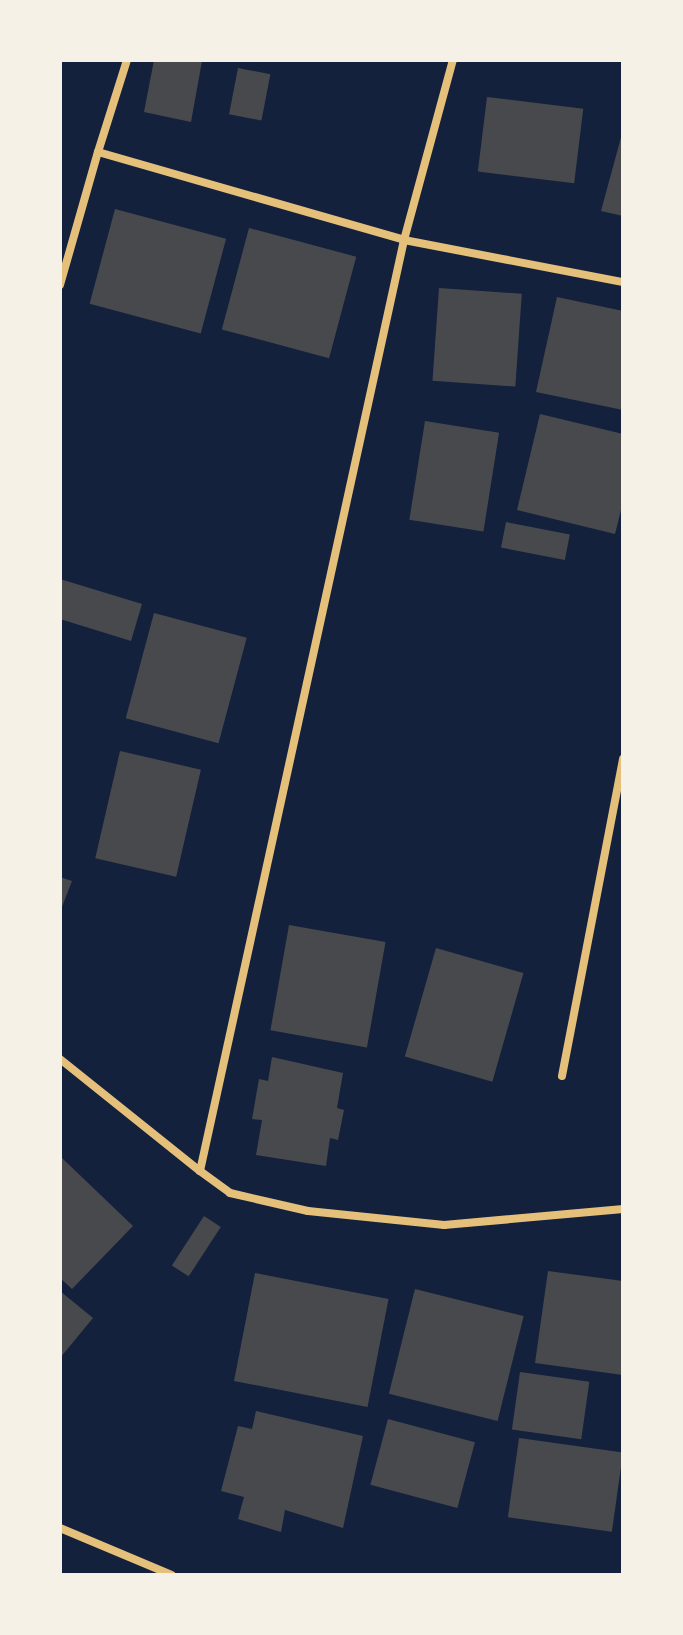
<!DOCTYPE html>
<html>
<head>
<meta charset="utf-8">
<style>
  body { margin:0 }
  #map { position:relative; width:683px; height:1635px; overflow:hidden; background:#14213d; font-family:Barlow,sans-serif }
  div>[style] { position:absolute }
  .building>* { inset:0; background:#48494c; transform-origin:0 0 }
  .minor>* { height:8px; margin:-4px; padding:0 4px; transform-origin:4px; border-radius:4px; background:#e5c07b }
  span { translate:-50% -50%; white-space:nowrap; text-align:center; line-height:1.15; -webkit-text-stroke:8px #f6f1e7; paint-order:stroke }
  .frame { position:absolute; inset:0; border:62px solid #f6f1e7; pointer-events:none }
</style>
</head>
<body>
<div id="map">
  <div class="building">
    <i style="clip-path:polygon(154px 60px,202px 61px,191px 122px,144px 112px)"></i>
    <i style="left:238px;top:68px;width:33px;height:47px;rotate:11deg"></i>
    <i style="left:487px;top:97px;width:97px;height:75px;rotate:7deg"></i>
    <i style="clip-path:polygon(623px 130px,623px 216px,601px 211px)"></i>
    <i style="left:115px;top:209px;width:115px;height:98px;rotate:15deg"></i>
    <i style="left:249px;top:228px;width:111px;height:105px;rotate:15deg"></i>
    <i style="left:439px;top:288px;width:83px;height:93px;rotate:4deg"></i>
    <i style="clip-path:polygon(557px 297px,623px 311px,623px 410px,536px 392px)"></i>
    <i style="clip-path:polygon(540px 414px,623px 434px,623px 502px,615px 534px,517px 510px)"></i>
    <i style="left:425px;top:421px;width:75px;height:100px;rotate:9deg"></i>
    <i style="left:506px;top:522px;width:65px;height:26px;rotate:11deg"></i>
    <i style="clip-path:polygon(60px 579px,142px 604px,131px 641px,60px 619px)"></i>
    <i style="left:154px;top:613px;width:96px;height:109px;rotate:15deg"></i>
    <i style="left:120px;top:751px;width:83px;height:110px;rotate:13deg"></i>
    <i style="clip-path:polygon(60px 877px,72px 881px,60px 912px)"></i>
    <i style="left:289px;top:925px;width:98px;height:107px;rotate:10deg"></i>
    <i style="left:436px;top:948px;width:91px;height:113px;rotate:16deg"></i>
    <i style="clip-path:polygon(272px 1057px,343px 1073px,337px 1108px,344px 1110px,338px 1140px,330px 1138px,326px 1166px,256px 1155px,262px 1120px,252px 1119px,259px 1079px,268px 1081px)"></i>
    <i style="clip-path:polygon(62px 1158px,133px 1226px,72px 1289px,60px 1278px)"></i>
    <i style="left:204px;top:1216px;width:20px;height:59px;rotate:33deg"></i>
    <i style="clip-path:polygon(548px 1271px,623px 1281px,623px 1375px,535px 1363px)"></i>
    <i style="left:255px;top:1273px;width:136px;height:110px;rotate:11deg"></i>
    <i style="left:415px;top:1289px;width:112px;height:108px;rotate:14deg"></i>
    <i style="clip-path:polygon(60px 1291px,93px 1318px,60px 1358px)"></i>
    <i style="left:520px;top:1372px;width:70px;height:58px;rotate:8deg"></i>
    <i style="clip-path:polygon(256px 1411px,363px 1436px,343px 1528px,285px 1510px,281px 1532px,238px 1519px,244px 1497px,221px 1491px,238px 1426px,252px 1429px)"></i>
    <i style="left:388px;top:1419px;width:90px;height:68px;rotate:15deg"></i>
    <i style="left:519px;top:1438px;width:105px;height:80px;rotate:8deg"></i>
  </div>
  <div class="minor">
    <i style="left:127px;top:60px;width:96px;rotate:107.5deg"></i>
    <i style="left:98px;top:152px;width:318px;rotate:16deg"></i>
    <i style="left:404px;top:240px;width:223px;rotate:10.9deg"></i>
    <i style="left:60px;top:285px;width:138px;rotate:-74.1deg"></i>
    <i style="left:60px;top:1059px;width:179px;rotate:38.7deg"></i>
    <i style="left:200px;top:1171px;width:953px;rotate:-77.64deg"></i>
    <i style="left:404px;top:240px;width:187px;rotate:-74.8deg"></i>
    <i style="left:562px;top:1076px;width:323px;rotate:-79.1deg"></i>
    <i style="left:200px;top:1171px;width:37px;rotate:36deg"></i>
    <i style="left:230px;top:1193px;width:80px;rotate:13deg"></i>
    <i style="left:308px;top:1211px;width:137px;rotate:5.9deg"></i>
    <i style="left:444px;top:1225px;width:180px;rotate:-5.1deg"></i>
    <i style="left:60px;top:1528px;width:121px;rotate:22.8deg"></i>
  </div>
  <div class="frame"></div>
</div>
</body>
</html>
